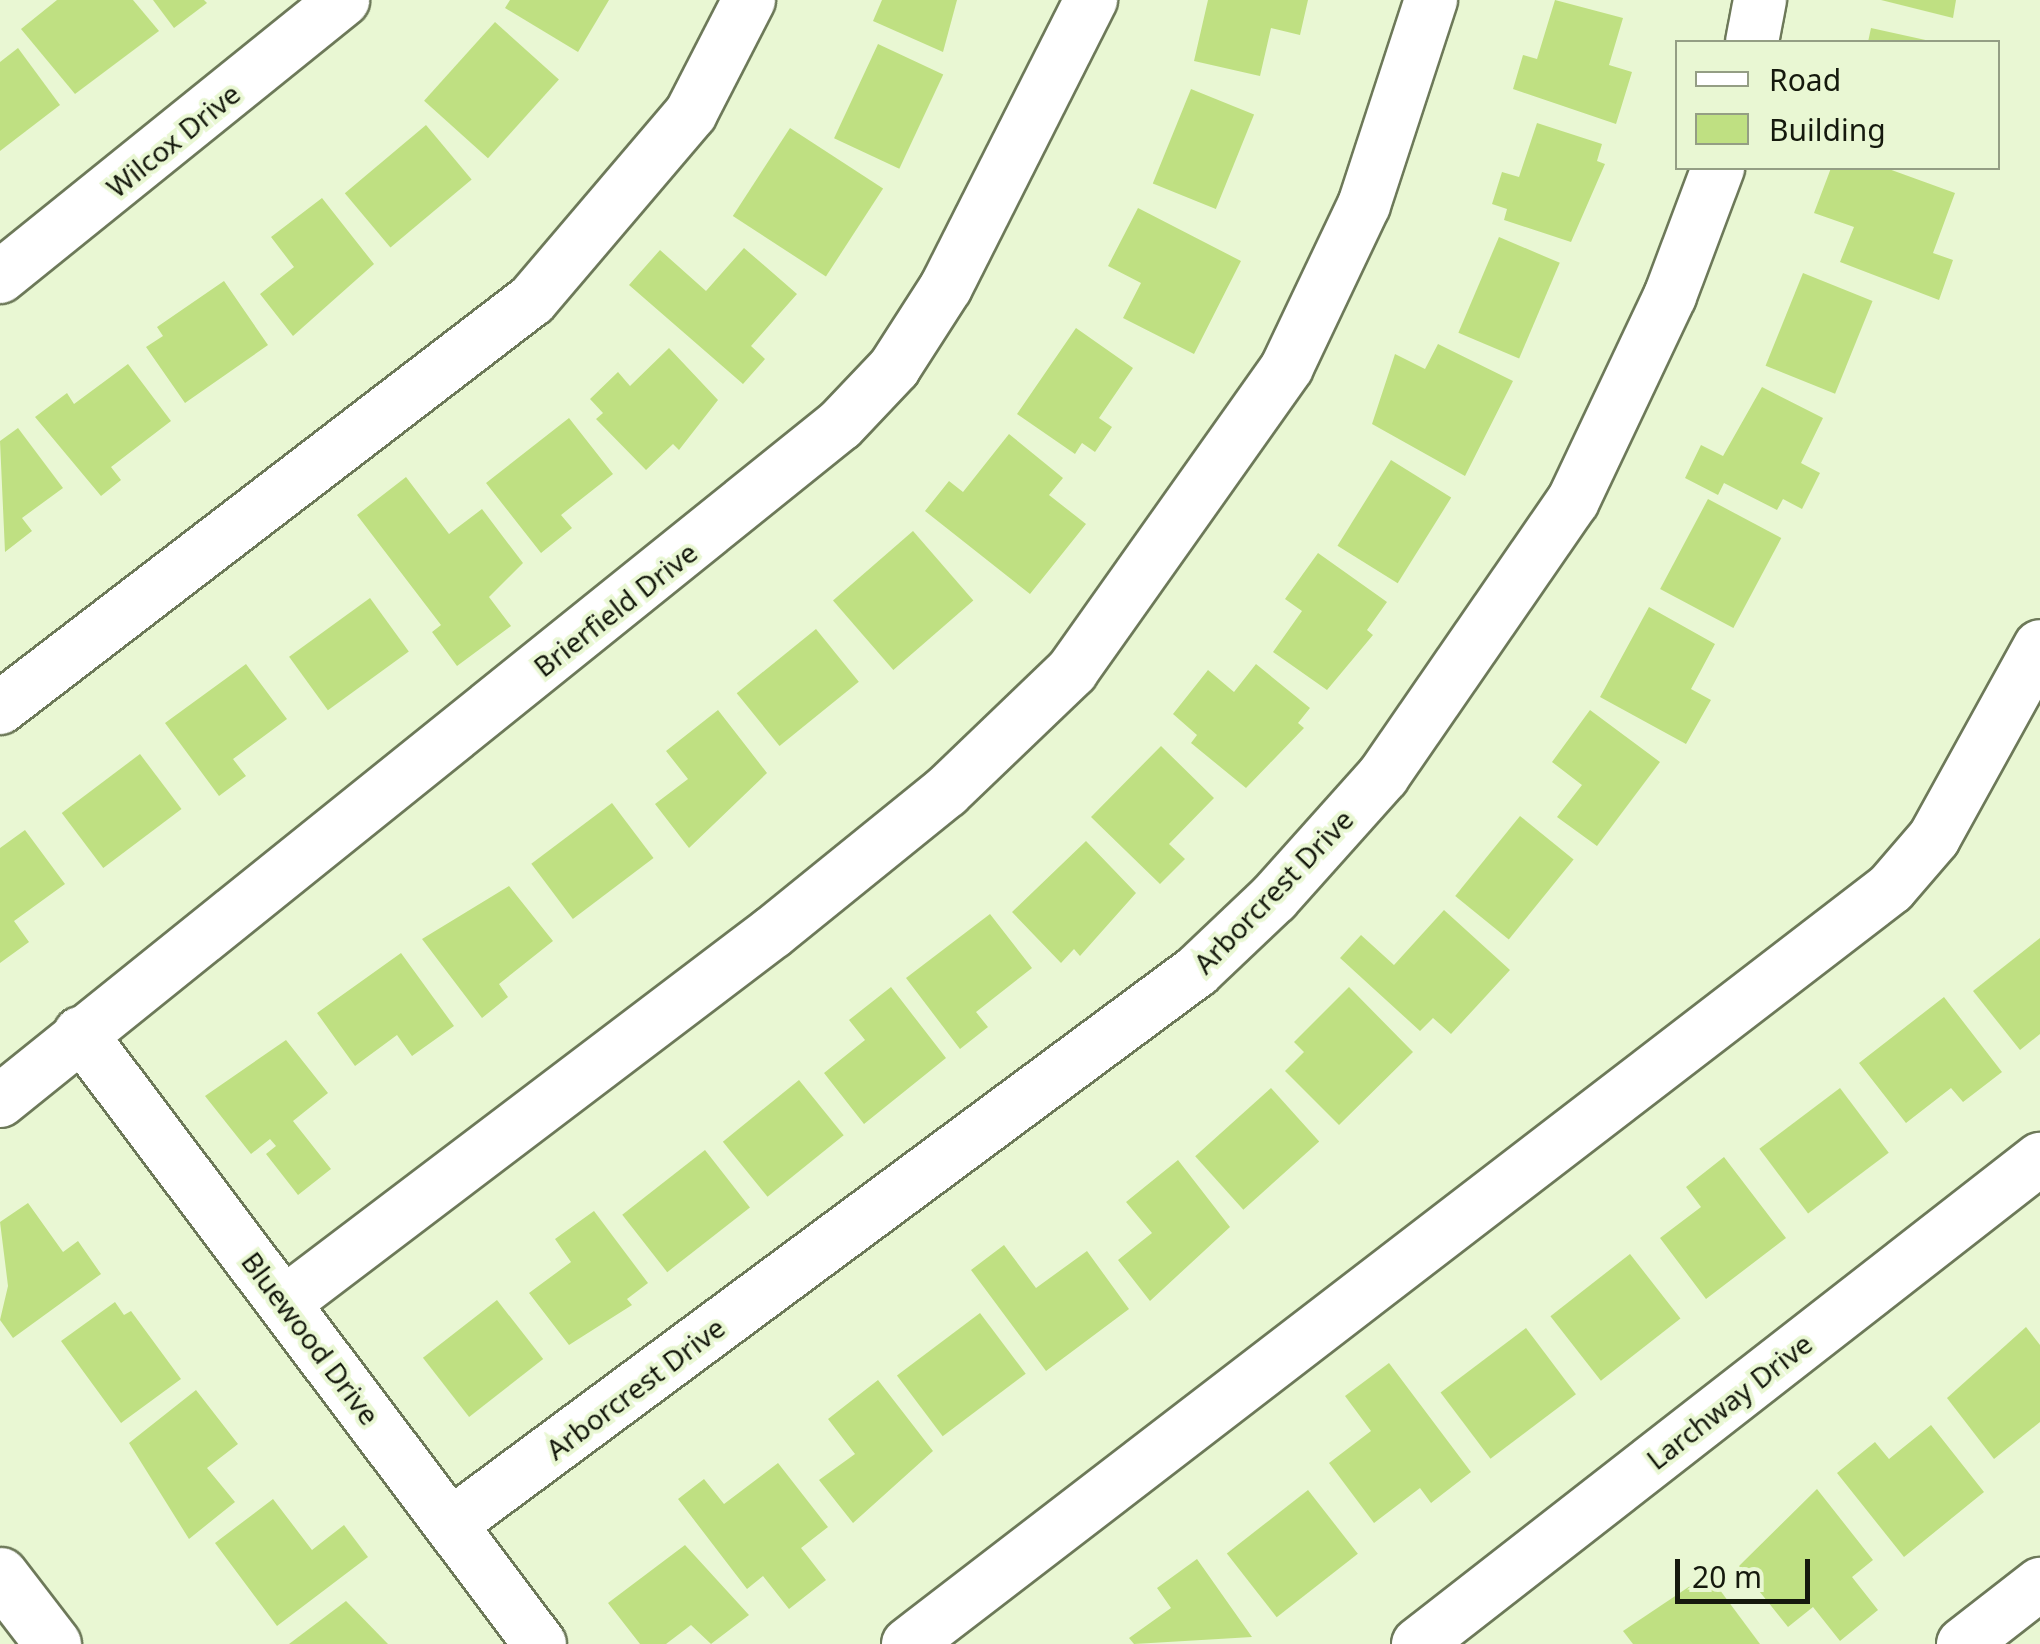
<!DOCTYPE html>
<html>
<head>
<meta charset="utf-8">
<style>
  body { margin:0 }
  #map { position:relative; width:2040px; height:1644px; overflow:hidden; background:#e9f7d3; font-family:"Noto Sans",sans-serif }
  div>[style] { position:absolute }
  .building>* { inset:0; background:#bfe082; transform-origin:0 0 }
  .roads { filter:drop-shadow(2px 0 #6d7959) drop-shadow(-2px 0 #6d7959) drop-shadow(0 2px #6d7959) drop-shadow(0 -2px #6d7959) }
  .minor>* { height:52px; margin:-26px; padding:0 26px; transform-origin:26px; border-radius:26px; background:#fff }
  .major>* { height:55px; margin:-27.5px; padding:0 27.5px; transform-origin:27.5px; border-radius:27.5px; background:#fff }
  span { translate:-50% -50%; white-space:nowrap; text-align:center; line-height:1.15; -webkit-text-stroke:8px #e9f7d3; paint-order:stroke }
  .street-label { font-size:28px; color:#15190d }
  .legend { position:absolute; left:1675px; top:40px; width:325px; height:130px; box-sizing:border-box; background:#e9f7d3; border:2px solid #949e84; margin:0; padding:12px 18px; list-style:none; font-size:30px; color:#15190d }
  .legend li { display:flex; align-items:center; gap:20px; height:50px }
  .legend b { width:50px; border:2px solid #949e84 }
  .scale { position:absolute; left:1675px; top:1559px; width:135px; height:45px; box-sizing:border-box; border:5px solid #15190d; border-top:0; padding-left:12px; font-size:30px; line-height:35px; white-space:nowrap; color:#15190d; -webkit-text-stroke:8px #e9f7d3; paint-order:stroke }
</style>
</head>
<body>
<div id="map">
  <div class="building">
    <i style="clip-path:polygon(57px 0,133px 0,159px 31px,75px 94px,21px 29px)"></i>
    <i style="clip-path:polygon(153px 0,204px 0,207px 3px,174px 28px)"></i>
    <i style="clip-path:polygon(510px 0,609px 0,578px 52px,505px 8px)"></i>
    <i style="clip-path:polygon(882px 0,957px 0,943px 52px,873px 21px)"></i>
    <i style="clip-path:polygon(1208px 0,1308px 0,1300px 35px,1271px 28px,1260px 76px,1194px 61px)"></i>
    <i style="clip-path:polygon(1555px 0,1623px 18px,1609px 65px,1632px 72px,1616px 124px,1513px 89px,1523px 55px,1537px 59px)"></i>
    <i style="clip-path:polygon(1881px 0,1956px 0,1953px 18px)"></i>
    <i style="left:495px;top:22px;width:86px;height:106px;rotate:42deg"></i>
    <i style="clip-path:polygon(1871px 28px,1930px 41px,1929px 42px,1868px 42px)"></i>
    <i style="left:878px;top:44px;width:72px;height:104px;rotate:25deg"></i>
    <i style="clip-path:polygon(18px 48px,60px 105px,0 151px,0 62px)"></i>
    <i style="left:1191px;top:89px;width:68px;height:102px;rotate:22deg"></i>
    <i style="clip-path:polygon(1537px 123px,1602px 144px,1597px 161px,1605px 164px,1571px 242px,1504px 220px,1507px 209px,1492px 204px,1502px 172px,1519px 177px)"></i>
    <i style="left:426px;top:125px;width:71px;height:106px;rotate:50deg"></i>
    <i style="left:790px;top:128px;width:111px;height:105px;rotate:33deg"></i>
    <i style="clip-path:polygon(1831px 168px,1886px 168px,1955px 193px,1933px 253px,1953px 260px,1939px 300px,1840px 262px,1854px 227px,1814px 213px)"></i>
    <i style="clip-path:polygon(322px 198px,374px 264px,293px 336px,260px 294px,294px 267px,271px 237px)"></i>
    <i style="clip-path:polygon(1138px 208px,1241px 261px,1194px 354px,1123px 318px,1141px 283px,1108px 266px)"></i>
    <i style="left:1499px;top:237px;width:66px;height:104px;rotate:23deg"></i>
    <i style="clip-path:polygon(744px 248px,797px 294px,751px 346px,765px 359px,743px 384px,629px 285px,660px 250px,706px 291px)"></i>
    <i style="left:1803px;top:273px;width:75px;height:100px;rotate:22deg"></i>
    <i style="clip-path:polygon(224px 281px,268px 345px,185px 403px,146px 347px,163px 336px,157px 327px)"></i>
    <i style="clip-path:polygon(1076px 328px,1133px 368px,1099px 418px,1112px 427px,1095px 452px,1082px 443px,1075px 454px,1017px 414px)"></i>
    <i style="clip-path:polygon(1438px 344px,1513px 381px,1465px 476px,1372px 424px,1395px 354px,1425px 369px)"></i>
    <i style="clip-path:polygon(669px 348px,718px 400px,679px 450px,673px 444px,646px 470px,596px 419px,603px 413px,590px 399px,618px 372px,630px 386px)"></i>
    <i style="clip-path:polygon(128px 364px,171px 421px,111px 467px,121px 480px,101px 496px,35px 417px,67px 393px,74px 404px)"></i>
    <i style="clip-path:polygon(1762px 387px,1823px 418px,1801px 463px,1820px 473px,1802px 509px,1783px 499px,1777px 510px,1724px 483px,1718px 495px,1685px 478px,1701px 445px,1723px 456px)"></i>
    <i style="clip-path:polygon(569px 418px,613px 474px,561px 515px,572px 528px,541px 553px,486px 483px)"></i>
    <i style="clip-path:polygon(18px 428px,63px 488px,22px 518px,32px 531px,5px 552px,0 441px)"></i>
    <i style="clip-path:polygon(1009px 434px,1063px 478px,1049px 495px,1086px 524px,1030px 594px,925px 511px,949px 481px,963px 492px)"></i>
    <i style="left:1391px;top:460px;width:71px;height:101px;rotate:32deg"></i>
    <i style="clip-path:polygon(406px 477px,449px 534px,482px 509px,523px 563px,489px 597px,511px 626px,457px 666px,432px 632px,441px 625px,357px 515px)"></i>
    <i style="left:1708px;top:499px;width:83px;height:102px;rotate:28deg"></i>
    <i style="left:913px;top:531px;width:92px;height:106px;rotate:49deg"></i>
    <i style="clip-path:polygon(1318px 553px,1387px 602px,1367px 630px,1373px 635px,1327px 690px,1273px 652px,1302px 611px,1285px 599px)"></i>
    <i style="left:370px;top:598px;width:66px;height:100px;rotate:54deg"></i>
    <i style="clip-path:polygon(1649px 607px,1715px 644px,1691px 689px,1711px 700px,1686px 744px,1600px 697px)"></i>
    <i style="left:816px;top:629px;width:68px;height:102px;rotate:51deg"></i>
    <i style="clip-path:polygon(246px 664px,287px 719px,233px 759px,246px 776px,219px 796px,165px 723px)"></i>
    <i style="clip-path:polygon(1256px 664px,1310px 708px,1298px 723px,1304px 728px,1246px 788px,1191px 743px,1197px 735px,1173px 714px,1208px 670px,1234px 692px)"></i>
    <i style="clip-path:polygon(718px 710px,767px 773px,689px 848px,655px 804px,688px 779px,666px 751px)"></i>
    <i style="clip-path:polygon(1590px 710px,1660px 762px,1597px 846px,1557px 817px,1582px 785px,1552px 762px)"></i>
    <i style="clip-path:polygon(1161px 746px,1214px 798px,1169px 844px,1185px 859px,1160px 884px,1091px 817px)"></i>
    <i style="left:140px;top:754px;width:69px;height:98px;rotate:53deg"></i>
    <i style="left:612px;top:803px;width:69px;height:101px;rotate:53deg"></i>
    <i style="left:1520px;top:816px;width:69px;height:103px;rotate:39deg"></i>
    <i style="clip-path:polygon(25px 830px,65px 884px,14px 921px,29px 942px,0 963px,0 848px)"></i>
    <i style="clip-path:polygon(1086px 841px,1136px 893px,1080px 956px,1074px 949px,1061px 963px,1012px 912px)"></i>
    <i style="clip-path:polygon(509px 886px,553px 941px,499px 984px,508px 997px,482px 1018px,422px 939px)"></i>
    <i style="clip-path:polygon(1444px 910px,1510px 970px,1451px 1034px,1433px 1018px,1420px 1031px,1340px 958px,1361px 935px,1394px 965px)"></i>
    <i style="clip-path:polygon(990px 914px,1032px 968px,976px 1012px,988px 1027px,960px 1049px,906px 978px)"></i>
    <i style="clip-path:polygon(2040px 938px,2040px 1034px,2020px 1050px,1973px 991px)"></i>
    <i style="clip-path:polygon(401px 953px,454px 1026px,412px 1056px,397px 1035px,355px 1066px,317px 1013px)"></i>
    <i style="clip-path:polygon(891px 987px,946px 1058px,864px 1124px,824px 1073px,865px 1040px,849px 1020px)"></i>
    <i style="clip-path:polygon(1349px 987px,1413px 1052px,1339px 1125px,1285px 1071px,1304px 1052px,1294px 1042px)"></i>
    <i style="clip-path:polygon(1944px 997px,2002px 1072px,1963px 1102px,1951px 1088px,1906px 1123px,1859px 1063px)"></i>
    <i style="clip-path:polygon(286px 1040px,328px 1093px,293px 1121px,331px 1169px,298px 1195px,266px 1154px,276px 1146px,270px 1139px,251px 1154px,205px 1096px)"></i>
    <i style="left:799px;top:1080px;width:71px;height:98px;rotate:51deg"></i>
    <i style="left:1271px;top:1088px;width:72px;height:102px;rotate:48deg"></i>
    <i style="left:1840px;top:1088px;width:81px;height:101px;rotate:53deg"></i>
    <i style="left:705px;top:1150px;width:73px;height:105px;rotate:52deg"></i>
    <i style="clip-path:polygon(1724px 1157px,1786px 1238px,1706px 1299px,1660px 1238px,1701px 1207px,1686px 1187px)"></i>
    <i style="clip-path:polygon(1178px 1160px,1230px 1227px,1150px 1301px,1118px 1260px,1152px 1233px,1126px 1202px)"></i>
    <i style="clip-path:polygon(28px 1203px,63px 1252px,78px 1241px,101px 1274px,13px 1338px,0 1320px,8px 1286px,0 1222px)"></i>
    <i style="clip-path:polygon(594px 1211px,648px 1283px,627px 1299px,632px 1305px,569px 1345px,529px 1293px,571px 1262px,555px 1239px)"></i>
    <i style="clip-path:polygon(1004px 1245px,1036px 1288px,1087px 1251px,1129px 1309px,1046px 1371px,971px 1270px)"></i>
    <i style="left:1630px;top:1254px;width:82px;height:101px;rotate:52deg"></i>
    <i style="left:497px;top:1300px;width:75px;height:94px;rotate:52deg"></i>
    <i style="clip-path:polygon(115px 1302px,124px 1315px,131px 1311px,181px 1379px,121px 1423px,61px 1341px)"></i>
    <i style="left:980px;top:1313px;width:76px;height:104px;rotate:53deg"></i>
    <i style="clip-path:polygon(2026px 1327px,2040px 1345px,2040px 1422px,1994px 1459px,1947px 1398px)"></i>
    <i style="left:1526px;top:1328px;width:83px;height:107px;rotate:53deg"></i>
    <i style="clip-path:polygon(1389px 1363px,1471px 1472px,1431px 1503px,1420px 1488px,1374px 1523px,1329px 1463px,1371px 1431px,1345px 1396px)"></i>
    <i style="clip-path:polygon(878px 1380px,933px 1451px,853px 1523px,819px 1480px,855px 1454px,828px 1419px)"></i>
    <i style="clip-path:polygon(196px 1390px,238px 1444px,207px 1468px,235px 1502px,189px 1539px,129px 1443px)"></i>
    <i style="clip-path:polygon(1931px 1425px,1984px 1492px,1904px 1557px,1837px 1473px,1875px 1442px,1889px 1459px)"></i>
    <i style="clip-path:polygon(778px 1463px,828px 1527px,801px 1548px,826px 1580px,789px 1609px,763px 1576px,747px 1589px,678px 1499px,704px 1479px,724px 1504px)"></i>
    <i style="clip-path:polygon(1817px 1489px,1873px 1560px,1852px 1577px,1878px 1610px,1840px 1641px,1813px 1607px,1788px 1627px,1739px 1566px)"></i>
    <i style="left:1308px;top:1490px;width:81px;height:103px;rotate:52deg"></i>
    <i style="clip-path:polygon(273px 1499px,312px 1550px,344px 1525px,368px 1557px,277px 1626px,215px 1543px)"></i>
    <i style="clip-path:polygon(685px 1545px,749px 1615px,711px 1644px,691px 1625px,666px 1644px,640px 1644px,608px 1603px)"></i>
    <i style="clip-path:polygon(1197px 1559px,1252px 1637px,1134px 1644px,1129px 1638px,1171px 1608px,1157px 1588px)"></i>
    <i style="clip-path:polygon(1708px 1574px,1760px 1644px,1633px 1644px,1623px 1631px)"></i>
    <i style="clip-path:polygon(346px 1601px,388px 1644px,289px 1644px)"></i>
  </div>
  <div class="roads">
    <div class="minor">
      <i style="left:1752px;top:42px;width:43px;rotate:-79.2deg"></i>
      <i style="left:0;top:277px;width:441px;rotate:-38.9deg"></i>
      <i style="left:0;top:708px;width:670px;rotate:-37.49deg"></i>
      <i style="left:532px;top:300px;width:245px;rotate:-49.6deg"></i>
      <i style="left:691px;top:113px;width:127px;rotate:-62.8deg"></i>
      <i style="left:80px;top:1033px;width:765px;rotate:53.03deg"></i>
      <i style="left:0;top:1101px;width:1078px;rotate:-38.83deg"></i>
      <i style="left:840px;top:425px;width:79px;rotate:-46.5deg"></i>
      <i style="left:894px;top:368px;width:96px;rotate:-57.3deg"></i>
      <i style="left:946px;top:287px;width:322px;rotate:-63.2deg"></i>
      <i style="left:284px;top:1303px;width:614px;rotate:-37.19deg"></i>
      <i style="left:773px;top:932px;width:223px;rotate:-39deg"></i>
      <i style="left:946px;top:792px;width:175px;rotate:-43.8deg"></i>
      <i style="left:1072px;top:671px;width:372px;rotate:-54.7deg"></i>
      <i style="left:1287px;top:367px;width:179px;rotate:-64.6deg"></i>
      <i style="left:1364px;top:205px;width:216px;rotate:-71.9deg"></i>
      <i style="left:451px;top:1524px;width:929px;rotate:-36.55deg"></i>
      <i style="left:1197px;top:971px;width:106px;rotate:-43.5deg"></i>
      <i style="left:1274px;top:898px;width:164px;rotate:-48.2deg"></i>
      <i style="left:1383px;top:776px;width:334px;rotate:-55.4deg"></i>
      <i style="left:1573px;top:501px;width:227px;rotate:-64.7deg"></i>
      <i style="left:1670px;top:296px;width:137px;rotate:-69.4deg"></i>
      <i style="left:908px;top:1644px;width:1240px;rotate:-37.56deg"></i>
      <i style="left:1891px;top:888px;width:66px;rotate:-49.3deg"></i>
      <i style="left:1934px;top:838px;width:219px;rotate:-61.1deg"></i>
      <i style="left:1418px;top:1644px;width:789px;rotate:-37.95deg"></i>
      <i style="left:1963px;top:1644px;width:98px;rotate:-37.9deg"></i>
    </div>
    <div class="major">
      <i style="left:0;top:1575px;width:87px;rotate:52.5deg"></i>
    </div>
  </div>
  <div class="street-label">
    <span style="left:173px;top:140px;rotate:-39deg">Wilcox Drive</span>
    <span style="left:615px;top:609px;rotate:-38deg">Brierfield Drive</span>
    <span style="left:1273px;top:891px;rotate:-46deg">Arborcrest Drive</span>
    <span style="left:311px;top:1338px;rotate:53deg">Bluewood Drive</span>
    <span style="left:635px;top:1388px;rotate:-37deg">Arborcrest Drive</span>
    <span style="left:1729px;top:1401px;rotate:-38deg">Larchway Drive</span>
  </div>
  <ul class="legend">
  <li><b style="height:12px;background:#fff"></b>Road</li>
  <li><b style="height:28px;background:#bfe082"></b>Building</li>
  </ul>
  <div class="scale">20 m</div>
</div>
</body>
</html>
